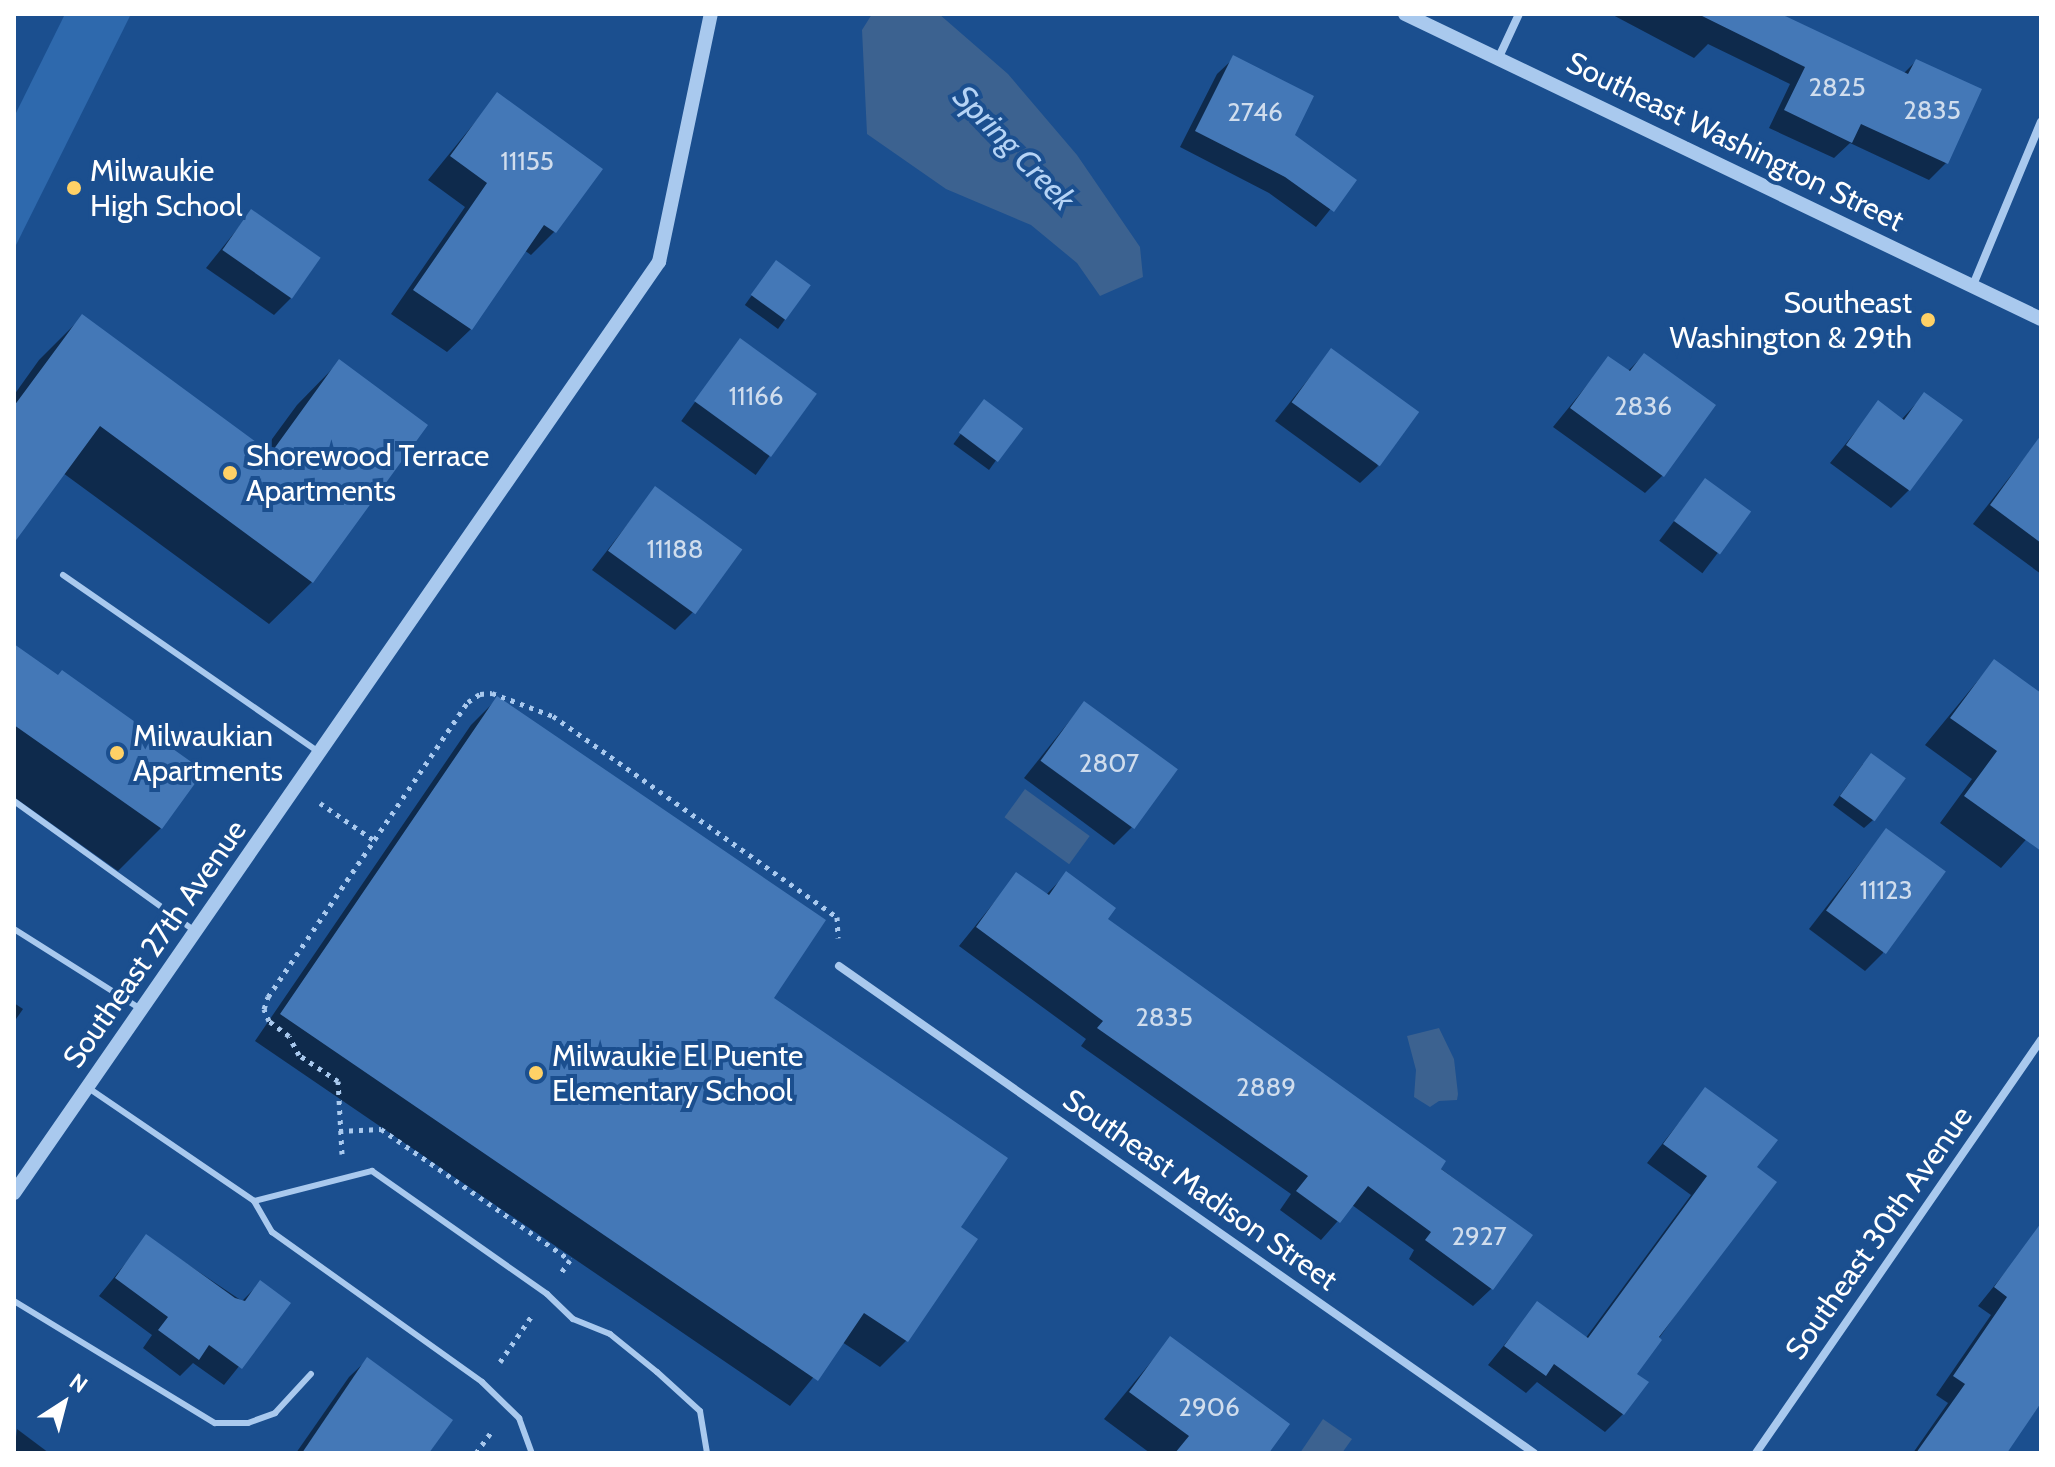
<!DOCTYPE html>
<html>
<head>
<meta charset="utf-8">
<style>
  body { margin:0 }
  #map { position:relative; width:2055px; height:1467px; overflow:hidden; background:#1b4f8f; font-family:Cabin,sans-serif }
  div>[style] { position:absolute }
  .green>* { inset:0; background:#2e69ad }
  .water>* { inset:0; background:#3c6290; transform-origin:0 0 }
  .shadow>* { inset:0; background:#0007; transform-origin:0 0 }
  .building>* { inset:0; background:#4478b7; transform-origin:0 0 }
  .path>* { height:5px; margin-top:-2.5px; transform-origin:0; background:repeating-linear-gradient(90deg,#a9c9ee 0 4px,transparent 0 10px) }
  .service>* { height:6px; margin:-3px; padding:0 3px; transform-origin:3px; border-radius:3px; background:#a9c9ee }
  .minor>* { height:8px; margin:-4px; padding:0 4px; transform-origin:4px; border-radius:4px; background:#a9c9ee }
  .tertiary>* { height:14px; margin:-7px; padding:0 7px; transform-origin:7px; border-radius:7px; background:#a9c9ee }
  .dots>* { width:22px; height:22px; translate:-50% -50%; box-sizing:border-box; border:4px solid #1b4f8f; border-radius:50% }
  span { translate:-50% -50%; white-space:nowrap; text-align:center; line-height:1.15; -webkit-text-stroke:8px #1b4f8f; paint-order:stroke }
  .number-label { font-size:26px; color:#d0dded }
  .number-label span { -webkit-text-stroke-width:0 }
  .street-label { font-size:30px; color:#fff }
  .poi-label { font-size:30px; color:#fff }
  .left { translate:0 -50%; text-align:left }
  .right { translate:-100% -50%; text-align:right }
  .water-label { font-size:32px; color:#b5d3f5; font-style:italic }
  .frame { position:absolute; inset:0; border:16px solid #fff; pointer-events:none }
  .north { position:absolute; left:24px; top:1363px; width:80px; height:80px; -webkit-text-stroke:6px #1b4f8f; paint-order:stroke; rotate:36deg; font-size:22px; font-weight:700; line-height:32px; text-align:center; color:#fff }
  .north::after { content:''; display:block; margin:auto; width:28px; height:36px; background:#fff; clip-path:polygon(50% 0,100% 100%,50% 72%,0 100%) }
</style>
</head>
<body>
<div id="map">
  <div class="green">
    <i style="clip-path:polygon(65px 14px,131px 14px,14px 249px,14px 117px)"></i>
  </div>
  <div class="water">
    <i style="clip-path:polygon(872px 14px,939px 14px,1008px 74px,1077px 155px,1140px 247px,1143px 277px,1100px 296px,1077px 263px,1031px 225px,946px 189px,867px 134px,862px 30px)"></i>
    <i style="left:1025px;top:789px;width:80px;height:35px;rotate:36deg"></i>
    <i style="clip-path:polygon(1439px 1028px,1454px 1059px,1458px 1094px,1457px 1100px,1439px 1101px,1430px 1107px,1414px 1097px,1416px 1070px,1407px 1036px)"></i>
    <i style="clip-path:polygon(1323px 1419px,1352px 1439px,1342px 1453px,1300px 1453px)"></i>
  </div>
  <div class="shadow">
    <i style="clip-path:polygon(1611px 14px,1787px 14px,1785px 18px,1903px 74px,1916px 61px,1946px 163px,1929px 180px,1850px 143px,1834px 158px,1769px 128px,1790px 84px,1708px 44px,1694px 58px)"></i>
    <i style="clip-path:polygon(1234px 58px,1292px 135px,1354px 180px,1316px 227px,1269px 193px,1180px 147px,1217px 74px)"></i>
    <i style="clip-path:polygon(498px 94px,600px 170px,554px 232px,531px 255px,524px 250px,471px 329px,447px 352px,391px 314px,465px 207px,428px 180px)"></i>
    <i style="clip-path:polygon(251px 212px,292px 297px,274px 315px,206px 268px)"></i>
    <i style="left:776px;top:262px;width:41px;height:53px;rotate:36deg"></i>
    <i style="clip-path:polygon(82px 317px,264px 450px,297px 405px,339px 362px,312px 582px,269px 624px,63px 473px,14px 540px,14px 395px,39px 360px)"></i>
    <i style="left:740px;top:340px;width:92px;height:100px;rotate:36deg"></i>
    <i style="clip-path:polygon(1331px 351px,1378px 466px,1360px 483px,1275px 421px)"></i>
    <i style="clip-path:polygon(1644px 355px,1663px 475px,1645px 493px,1553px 427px,1609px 358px,1627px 372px)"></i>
    <i style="clip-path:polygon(1924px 395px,1909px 490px,1891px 508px,1830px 463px,1879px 403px,1901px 420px)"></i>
    <i style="left:984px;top:402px;width:44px;height:52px;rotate:36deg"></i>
    <i style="clip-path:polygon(2041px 437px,2041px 574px,1973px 524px)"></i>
    <i style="left:1705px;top:480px;width:54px;height:76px;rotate:37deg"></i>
    <i style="clip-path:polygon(655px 489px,693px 612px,675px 630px,592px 570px)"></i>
    <i style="clip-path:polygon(14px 647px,161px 828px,118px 871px,14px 797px)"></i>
    <i style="clip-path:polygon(1994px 661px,2041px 696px,2041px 830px,2037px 827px,2001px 868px,1940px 823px,1972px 779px,1925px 745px)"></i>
    <i style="clip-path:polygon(497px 699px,771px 998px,958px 1228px,975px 1239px,906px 1341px,880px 1367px,842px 1342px,790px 1406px,255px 1041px,471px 725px)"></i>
    <i style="clip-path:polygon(1084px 703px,1132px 827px,1114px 845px,1024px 778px)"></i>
    <i style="clip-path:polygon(1863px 764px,1873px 820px,1864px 828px,1833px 805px)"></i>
    <i style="clip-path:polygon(1886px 830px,1883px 953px,1865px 971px,1809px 929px)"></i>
    <i style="clip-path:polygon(1017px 874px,1046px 895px,1066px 874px,1105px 919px,1530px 1235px,1491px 1289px,1473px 1306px,1409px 1259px,1414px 1250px,1352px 1205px,1321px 1240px,1280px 1210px,1291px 1194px,1081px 1046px,1086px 1039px,959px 946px)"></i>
    <i style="clip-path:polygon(14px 1003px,23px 1009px,14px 1022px)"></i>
    <i style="clip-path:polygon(1705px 1090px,1754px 1168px,1736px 1228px,1634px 1374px,1623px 1414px,1605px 1432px,1537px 1382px,1526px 1393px,1488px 1365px,1538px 1303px,1585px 1339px,1691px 1195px,1647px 1163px)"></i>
    <i style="clip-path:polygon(147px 1237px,242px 1301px,260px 1283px,289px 1304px,224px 1385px,193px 1363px,180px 1376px,143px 1348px,152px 1335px,99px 1296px)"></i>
    <i style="clip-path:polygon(2028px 1244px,2041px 1254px,2041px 1403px,2005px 1453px,1913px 1453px,1948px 1403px,1936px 1395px,1991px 1315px,1978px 1306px)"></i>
    <i style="clip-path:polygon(1170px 1339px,1266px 1453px,1150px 1453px,1104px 1419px)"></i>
    <i style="clip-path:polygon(367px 1360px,426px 1453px,296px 1453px,349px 1377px)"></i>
    <i style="clip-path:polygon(17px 1429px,49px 1453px,14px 1453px)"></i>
  </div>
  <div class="building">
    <i style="clip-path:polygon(1698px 14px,1781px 14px,1908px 74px,1916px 59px,1982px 89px,1948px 164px,1861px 124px,1852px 143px,1784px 110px,1805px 67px)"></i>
    <i style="clip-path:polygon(1233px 55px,1314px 96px,1295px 135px,1357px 180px,1334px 212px,1285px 177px,1195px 131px)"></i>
    <i style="clip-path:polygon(497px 92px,603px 169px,556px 233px,544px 225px,472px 330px,413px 290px,487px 183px,450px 156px)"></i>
    <i style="left:251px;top:209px;width:85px;height:50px;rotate:35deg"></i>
    <i style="left:776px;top:260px;width:43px;height:43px;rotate:36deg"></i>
    <i style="clip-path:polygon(82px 314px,271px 453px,339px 359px,428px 425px,313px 583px,100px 426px,14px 543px,14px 406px)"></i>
    <i style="left:740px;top:338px;width:95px;height:78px;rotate:36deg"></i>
    <i style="left:1331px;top:348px;width:109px;height:67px;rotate:36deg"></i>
    <i style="clip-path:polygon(1644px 353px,1716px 405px,1664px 477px,1570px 408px,1608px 356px,1630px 371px)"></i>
    <i style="clip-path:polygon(1924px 392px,1963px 420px,1910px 491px,1846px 445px,1878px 400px,1904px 420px)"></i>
    <i style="left:984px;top:399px;width:49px;height:42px;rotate:37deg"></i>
    <i style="clip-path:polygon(2041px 435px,2041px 543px,1990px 505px)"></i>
    <i style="left:1705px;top:478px;width:57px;height:53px;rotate:36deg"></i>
    <i style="left:655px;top:486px;width:108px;height:80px;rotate:36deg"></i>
    <i style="clip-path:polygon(14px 644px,58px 675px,62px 670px,204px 771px,162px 829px,14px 725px)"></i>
    <i style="clip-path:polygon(1994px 659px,2041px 693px,2041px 851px,1964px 796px,1997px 751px,1950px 718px)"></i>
    <i style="clip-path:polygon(497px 696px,826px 920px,774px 998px,1008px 1158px,961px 1227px,978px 1239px,908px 1342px,864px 1313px,818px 1381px,280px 1014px)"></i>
    <i style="left:1084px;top:701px;width:116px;height:74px;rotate:36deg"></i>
    <i style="left:1871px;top:753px;width:43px;height:53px;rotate:36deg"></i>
    <i style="left:1886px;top:828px;width:74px;height:102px;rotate:36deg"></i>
    <i style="clip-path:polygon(1066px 871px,1116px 908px,1108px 919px,1446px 1161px,1441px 1169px,1533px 1235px,1493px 1290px,1425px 1240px,1431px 1232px,1368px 1186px,1340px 1223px,1296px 1191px,1308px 1176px,1097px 1028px,1103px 1021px,976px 927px,1016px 872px,1049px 895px)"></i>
    <i style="clip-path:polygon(1705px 1087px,1778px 1140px,1757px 1167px,1777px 1182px,1659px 1337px,1662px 1340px,1637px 1374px,1649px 1382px,1624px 1415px,1554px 1364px,1546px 1376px,1504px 1346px,1537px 1301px,1588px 1338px,1707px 1176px,1663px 1144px)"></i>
    <i style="clip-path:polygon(2041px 1223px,2041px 1403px,2007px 1453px,1916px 1453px,1965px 1384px,1953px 1376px,2007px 1297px,1994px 1287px)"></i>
    <i style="clip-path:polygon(146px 1234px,235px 1298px,245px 1301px,260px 1280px,291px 1303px,242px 1369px,209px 1345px,199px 1360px,158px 1330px,168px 1317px,115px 1278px)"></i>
    <i style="clip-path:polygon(1170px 1336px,1290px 1424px,1269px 1453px,1175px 1453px,1189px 1436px,1129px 1392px)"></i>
    <i style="clip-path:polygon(367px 1357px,453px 1420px,429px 1453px,302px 1453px)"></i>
  </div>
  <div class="path">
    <i style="left:320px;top:803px;width:67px;rotate:34.6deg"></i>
    <i style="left:339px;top:1131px;width:42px;rotate:-2.7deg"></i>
    <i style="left:381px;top:1129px;width:230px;rotate:34.7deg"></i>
    <i style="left:570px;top:1260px;width:16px;rotate:125deg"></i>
    <i style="left:342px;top:1154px;width:73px;rotate:-93.1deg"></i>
    <i style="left:338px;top:1081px;width:47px;rotate:-146.3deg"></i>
    <i style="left:299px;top:1055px;width:21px;rotate:-118deg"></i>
    <i style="left:289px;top:1036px;width:25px;rotate:-143deg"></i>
    <i style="left:269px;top:1021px;width:13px;rotate:-113deg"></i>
    <i style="left:264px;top:1009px;width:13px;rotate:-72deg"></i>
    <i style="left:268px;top:997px;width:356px;rotate:-55.9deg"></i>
    <i style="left:468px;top:702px;width:14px;rotate:-34deg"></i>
    <i style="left:480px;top:694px;width:12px;rotate:-5deg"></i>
    <i style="left:492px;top:693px;width:65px;rotate:20.7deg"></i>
    <i style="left:553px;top:716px;width:348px;rotate:35.3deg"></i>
    <i style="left:837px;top:917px;width:21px;rotate:87deg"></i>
    <i style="left:500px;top:1362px;width:58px;rotate:-55.5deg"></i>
    <i style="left:476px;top:1453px;width:29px;rotate:-54deg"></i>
  </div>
  <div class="service">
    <i style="left:63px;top:575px;width:311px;rotate:34.7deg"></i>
    <i style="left:14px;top:801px;width:223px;rotate:35.7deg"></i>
    <i style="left:14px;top:929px;width:148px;rotate:32.3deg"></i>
    <i style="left:87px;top:1087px;width:202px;rotate:34.3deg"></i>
    <i style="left:254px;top:1201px;width:36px;rotate:60deg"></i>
    <i style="left:272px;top:1232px;width:258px;rotate:35.5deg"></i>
    <i style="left:482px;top:1382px;width:52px;rotate:44.2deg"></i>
    <i style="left:519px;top:1418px;width:37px;rotate:70deg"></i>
    <i style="left:254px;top:1201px;width:122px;rotate:-14.3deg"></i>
    <i style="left:372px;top:1171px;width:214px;rotate:35.1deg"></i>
    <i style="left:547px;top:1294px;width:36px;rotate:44deg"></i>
    <i style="left:573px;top:1319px;width:40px;rotate:22deg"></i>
    <i style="left:610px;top:1334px;width:60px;rotate:39deg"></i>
    <i style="left:657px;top:1372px;width:58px;rotate:42.2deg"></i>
    <i style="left:700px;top:1411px;width:43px;rotate:80.5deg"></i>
    <i style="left:14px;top:1301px;width:235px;rotate:31.3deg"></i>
    <i style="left:215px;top:1423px;width:33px"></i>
    <i style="left:248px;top:1423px;width:29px;rotate:-20deg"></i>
    <i style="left:275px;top:1413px;width:53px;rotate:-47.3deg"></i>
  </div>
  <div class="minor">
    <i style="left:1499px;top:57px;width:47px;rotate:-65.1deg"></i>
    <i style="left:1973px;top:285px;width:177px;rotate:-67.4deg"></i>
    <i style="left:839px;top:966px;width:849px;rotate:35.02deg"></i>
    <i style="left:1756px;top:1453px;width:502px;rotate:-55.39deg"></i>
  </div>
  <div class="tertiary">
    <i style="left:1405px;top:14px;width:705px;rotate:25.62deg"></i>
    <i style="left:14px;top:1193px;width:1133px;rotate:-55.29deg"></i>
    <i style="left:659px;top:262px;width:253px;rotate:-78.2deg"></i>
  </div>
  <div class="dots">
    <i style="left:74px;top:188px;background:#ffd166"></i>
    <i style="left:1928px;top:320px;background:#ffd166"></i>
    <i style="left:230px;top:473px;background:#ffd166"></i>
    <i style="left:117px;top:753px;background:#ffd166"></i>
    <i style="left:536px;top:1073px;background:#ffd166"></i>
  </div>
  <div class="number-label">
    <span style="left:1837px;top:88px">2825</span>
    <span style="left:1932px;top:111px">2835</span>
    <span style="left:1255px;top:113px">2746</span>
    <span style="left:527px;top:162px">11155</span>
    <span style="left:756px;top:397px">11166</span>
    <span style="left:1643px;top:407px">2836</span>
    <span style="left:675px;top:550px">11188</span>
    <span style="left:1109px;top:764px">2807</span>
    <span style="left:1886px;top:891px">11123</span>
    <span style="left:1164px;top:1018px">2835</span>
    <span style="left:1266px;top:1088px">2889</span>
    <span style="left:1479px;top:1237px">2927</span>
    <span style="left:1209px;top:1408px">2906</span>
  </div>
  <div class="street-label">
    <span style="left:1735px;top:142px;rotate:26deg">Southeast Washington Street</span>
    <span style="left:155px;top:944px;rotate:-55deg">Southeast 27th Avenue</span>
    <span style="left:1200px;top:1190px;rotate:35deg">Southeast Madison Street</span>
    <span style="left:1879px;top:1233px;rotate:-55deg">Southeast 30th Avenue</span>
  </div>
  <div class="poi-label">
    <span class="left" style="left:90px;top:188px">Milwaukie<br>High School</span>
    <span class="right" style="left:1912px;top:320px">Southeast<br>Washington &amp; 29th</span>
    <span class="left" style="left:246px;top:473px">Shorewood Terrace<br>Apartments</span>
    <span class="left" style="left:133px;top:753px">Milwaukian<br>Apartments</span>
    <span class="left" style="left:552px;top:1073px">Milwaukie El Puente<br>Elementary School</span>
  </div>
  <div class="water-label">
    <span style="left:1014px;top:148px;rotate:46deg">Spring Creek</span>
  </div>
  <div class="frame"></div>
  <div class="north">N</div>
</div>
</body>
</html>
